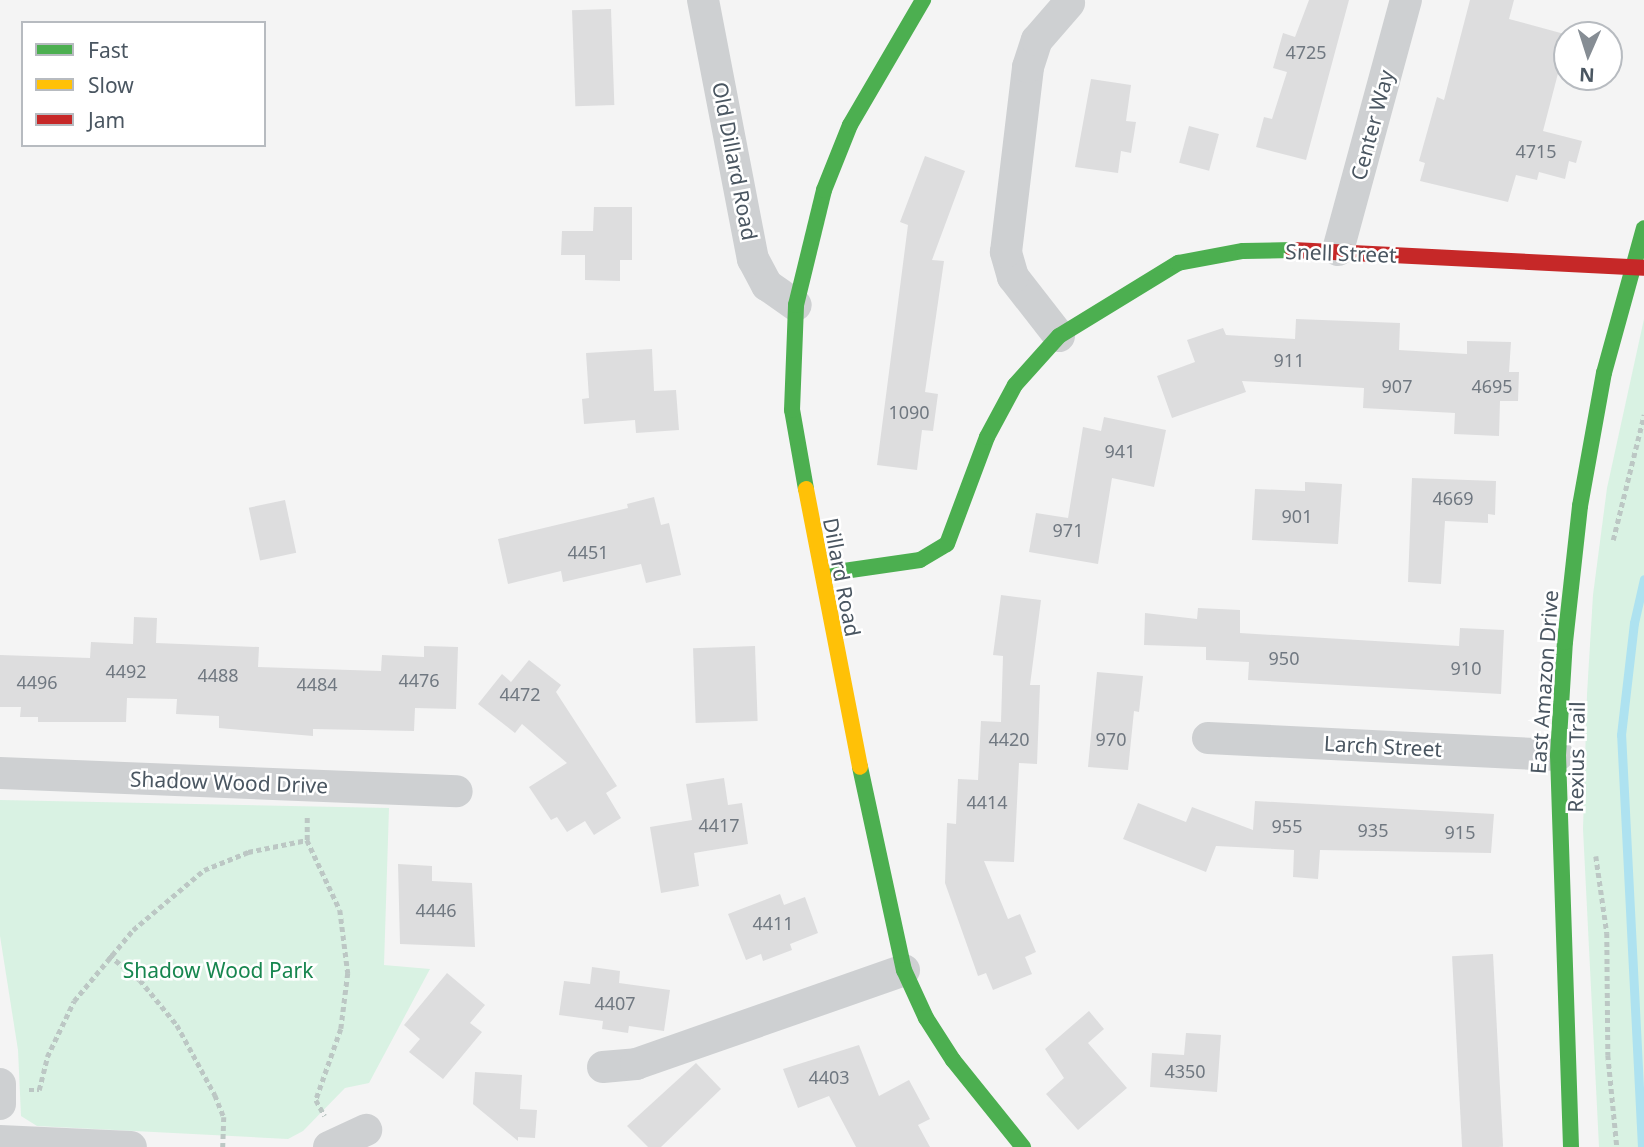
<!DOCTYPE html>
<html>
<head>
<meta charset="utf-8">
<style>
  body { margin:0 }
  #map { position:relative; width:1644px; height:1147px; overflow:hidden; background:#f4f4f4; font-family:"Noto Sans",sans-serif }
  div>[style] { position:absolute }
  .green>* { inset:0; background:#d9f2e3 }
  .stream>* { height:9px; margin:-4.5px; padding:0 4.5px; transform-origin:4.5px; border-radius:4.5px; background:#aee2f0 }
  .building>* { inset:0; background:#ddddde; transform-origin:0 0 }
  .path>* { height:4.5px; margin-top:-2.25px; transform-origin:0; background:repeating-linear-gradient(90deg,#bcc7c4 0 5px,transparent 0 8.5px) }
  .street>* { height:32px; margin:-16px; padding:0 16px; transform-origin:16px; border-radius:16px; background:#ced0d2 }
  .fast>* { height:16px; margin:-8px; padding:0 8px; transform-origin:8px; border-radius:8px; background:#4caf50 }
  .slow>* { height:16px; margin:-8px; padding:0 8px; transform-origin:8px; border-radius:8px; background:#ffc107 }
  .jam>* { height:16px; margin:-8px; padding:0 8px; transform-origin:8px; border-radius:8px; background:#c62828 }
  span { translate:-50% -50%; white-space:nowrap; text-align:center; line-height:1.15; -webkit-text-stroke:5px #fff; paint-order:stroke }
  .number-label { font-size:18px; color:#707881 }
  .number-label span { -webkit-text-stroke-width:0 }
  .street-label { font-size:21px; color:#4a5661 }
  .park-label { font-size:21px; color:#17864f }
  .legend { position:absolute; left:21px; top:21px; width:245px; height:126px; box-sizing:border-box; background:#fff; border:2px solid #b7bbc0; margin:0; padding:9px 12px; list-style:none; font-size:21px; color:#4a5661 }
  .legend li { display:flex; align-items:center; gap:14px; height:35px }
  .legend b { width:35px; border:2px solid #b7bbc0 }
  .north { position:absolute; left:1553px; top:21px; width:70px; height:70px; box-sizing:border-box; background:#fff; border:2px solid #b7bbc0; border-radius:50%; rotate:183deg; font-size:19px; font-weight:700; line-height:28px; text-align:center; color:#4a5661 }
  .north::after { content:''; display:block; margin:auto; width:24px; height:32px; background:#868d94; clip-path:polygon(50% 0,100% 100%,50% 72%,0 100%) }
</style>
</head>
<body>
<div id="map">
  <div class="green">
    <i style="clip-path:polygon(1644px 319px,1644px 1147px,1599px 1147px,1583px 829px,1587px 694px,1593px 595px,1607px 488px)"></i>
    <i style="clip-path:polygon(0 800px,389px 808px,384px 965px,430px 969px,369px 1083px,345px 1088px,303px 1131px,288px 1139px,37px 1126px,21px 1116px,18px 1050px,0 936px)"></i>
  </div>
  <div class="stream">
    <i style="left:1642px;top:1147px;width:413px;rotate:-92.9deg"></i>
    <i style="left:1621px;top:735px;width:113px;rotate:-83.4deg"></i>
    <i style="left:1634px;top:623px;width:45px;rotate:-77.2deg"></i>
  </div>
  <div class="building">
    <i style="clip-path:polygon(1309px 0,1349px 0,1306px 160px,1256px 147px,1264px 117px,1272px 119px,1287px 72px,1273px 68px,1283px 33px,1295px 37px)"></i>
    <i style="clip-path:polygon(1470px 0,1514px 0,1509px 19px,1568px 35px,1543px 131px,1582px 141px,1576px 163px,1569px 161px,1565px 179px,1539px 172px,1537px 180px,1516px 175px,1508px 202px,1420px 181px,1425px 163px,1419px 161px,1437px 97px,1444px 100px)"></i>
    <i style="left:611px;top:9px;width:96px;height:39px;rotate:88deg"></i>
    <i style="clip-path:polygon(1091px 79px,1131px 85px,1126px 121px,1136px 122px,1131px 153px,1121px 151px,1118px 173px,1075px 167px)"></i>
    <i style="left:1189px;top:126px;width:31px;height:38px;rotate:15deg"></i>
    <i style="clip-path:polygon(925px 156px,965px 171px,932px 260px,944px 261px,925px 392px,938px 394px,933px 431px,922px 430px,917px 470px,877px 465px,908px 225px,900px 222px)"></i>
    <i style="clip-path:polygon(594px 207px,632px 207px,632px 260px,620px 260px,620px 281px,585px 280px,585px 255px,561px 255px,562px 231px,593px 231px)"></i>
    <i style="clip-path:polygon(1296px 319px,1400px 323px,1399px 350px,1467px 354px,1467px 341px,1511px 342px,1509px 372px,1519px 372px,1518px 401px,1500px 401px,1499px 436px,1454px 434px,1455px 413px,1363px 408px,1364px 388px,1242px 381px,1246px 392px,1172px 418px,1157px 376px,1195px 362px,1187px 340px,1223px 328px,1226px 335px,1295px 339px)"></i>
    <i style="clip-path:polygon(652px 349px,654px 391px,676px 390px,679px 430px,636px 433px,635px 420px,584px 424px,582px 399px,589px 398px,586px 353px)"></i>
    <i style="clip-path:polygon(1104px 417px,1166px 430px,1154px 487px,1112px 478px,1098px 564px,1029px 552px,1036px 513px,1068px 518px,1083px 427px,1101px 431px)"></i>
    <i style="clip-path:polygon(1412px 478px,1496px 481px,1495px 515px,1488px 514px,1488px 523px,1445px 521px,1441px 584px,1408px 582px)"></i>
    <i style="clip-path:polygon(1305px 482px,1342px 484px,1338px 544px,1252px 540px,1255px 489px,1305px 491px)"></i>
    <i style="clip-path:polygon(654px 497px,661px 525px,669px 523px,681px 575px,646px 583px,641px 564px,563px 582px,561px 571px,508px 584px,498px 539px,628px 508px,627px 504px)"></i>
    <i style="left:285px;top:500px;width:54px;height:37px;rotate:78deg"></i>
    <i style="clip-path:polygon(1001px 595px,1041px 600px,1030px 685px,1040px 685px,1037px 764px,1019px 763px,1014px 862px,984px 861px,1008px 919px,1020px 914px,1036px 952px,1025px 957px,1032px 974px,993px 990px,986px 973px,978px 976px,945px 883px,947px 823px,956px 824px,958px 779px,978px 780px,981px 721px,1001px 722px,1003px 656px,993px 655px)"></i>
    <i style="clip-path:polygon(1198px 608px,1240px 610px,1240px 633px,1459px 646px,1460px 628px,1504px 630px,1501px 694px,1248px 680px,1249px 662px,1206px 660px,1206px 647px,1144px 645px,1145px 613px,1197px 619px)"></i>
    <i style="clip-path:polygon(134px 617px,157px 618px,156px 643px,259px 647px,258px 667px,381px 671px,382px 655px,424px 657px,424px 646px,458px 647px,456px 709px,415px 708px,414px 731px,313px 729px,313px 736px,219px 728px,219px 716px,176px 714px,177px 699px,127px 698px,126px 722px,38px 722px,38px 717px,20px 717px,21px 707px,0 707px,0 655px,90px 658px,91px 642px,133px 644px)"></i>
    <i style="left:755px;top:646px;width:75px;height:62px;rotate:88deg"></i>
    <i style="clip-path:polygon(529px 660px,561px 685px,556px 692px,617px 786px,606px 793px,621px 818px,594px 835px,585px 821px,567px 832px,557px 817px,551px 820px,529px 787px,567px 763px,522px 724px,515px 733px,478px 704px,502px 674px,511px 682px)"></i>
    <i style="clip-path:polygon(1097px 672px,1143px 676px,1139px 712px,1134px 711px,1128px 770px,1088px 767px)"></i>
    <i style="clip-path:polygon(724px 778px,728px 805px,742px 803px,748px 844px,694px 853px,699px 886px,661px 893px,650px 827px,692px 820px,686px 784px)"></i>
    <i style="clip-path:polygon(1255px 801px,1494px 814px,1491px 853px,1320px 850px,1318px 879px,1293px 877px,1294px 850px,1216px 846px,1206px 872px,1123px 839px,1138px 803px,1186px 822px,1192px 807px,1253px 830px)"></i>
    <i style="clip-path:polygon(398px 864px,432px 866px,432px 881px,472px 883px,475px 947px,400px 944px)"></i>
    <i style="clip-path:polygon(780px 894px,784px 905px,805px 897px,818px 933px,790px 944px,792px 950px,763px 961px,761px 954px,746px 960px,728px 914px)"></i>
    <i style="left:1493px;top:954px;width:193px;height:41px;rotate:87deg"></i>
    <i style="clip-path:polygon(592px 967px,620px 971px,619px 983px,670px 990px,664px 1031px,629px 1026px,628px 1033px,602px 1029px,603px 1021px,559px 1015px,564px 981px,590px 984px)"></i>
    <i style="clip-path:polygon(447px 973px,485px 1005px,470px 1023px,482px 1032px,443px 1079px,409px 1052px,420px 1039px,404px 1025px)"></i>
    <i style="clip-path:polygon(1089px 1011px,1104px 1029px,1088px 1043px,1127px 1088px,1078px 1130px,1046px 1094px,1064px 1078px,1045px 1049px)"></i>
    <i style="clip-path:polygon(1186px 1033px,1221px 1035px,1217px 1092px,1150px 1087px,1152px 1053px,1184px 1055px)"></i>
    <i style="clip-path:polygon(859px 1045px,879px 1096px,909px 1080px,930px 1119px,918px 1125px,930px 1147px,856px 1147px,829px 1096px,798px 1108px,783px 1069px)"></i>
    <i style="clip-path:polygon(696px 1063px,721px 1089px,661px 1147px,648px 1147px,627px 1126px)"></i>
    <i style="clip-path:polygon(475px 1072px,522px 1075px,520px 1109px,537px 1110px,535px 1138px,518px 1137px,518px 1141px,473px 1104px)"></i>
  </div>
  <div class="path">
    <i style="left:1613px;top:540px;width:129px;rotate:-76.1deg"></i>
    <i style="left:307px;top:840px;width:24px;rotate:-90deg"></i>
    <i style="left:1596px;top:856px;width:78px;rotate:81.9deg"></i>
    <i style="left:1607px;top:933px;width:122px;rotate:89.5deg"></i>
    <i style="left:1608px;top:1055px;width:92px;rotate:84.4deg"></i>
    <i style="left:109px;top:955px;width:40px;rotate:39deg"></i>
    <i style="left:140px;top:980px;width:58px;rotate:50.6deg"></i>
    <i style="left:177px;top:1025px;width:80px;rotate:61.5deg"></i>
    <i style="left:215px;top:1095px;width:24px;rotate:68deg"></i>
    <i style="left:224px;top:1117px;width:30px;rotate:92deg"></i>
    <i style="left:29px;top:1090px;width:10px"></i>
    <i style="left:39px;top:1090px;width:34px;rotate:-76deg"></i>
    <i style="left:47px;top:1057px;width:62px;rotate:-64.3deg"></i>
    <i style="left:74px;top:1001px;width:92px;rotate:-50.3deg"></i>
    <i style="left:133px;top:930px;width:93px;rotate:-40.2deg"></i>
    <i style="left:204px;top:870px;width:48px;rotate:-22.2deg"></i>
    <i style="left:248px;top:852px;width:60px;rotate:-11.5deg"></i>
    <i style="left:307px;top:840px;width:77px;rotate:64.8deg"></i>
    <i style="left:340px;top:910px;width:64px;rotate:82.8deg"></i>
    <i style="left:348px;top:973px;width:56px;rotate:97.1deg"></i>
    <i style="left:341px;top:1029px;width:75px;rotate:109.4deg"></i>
    <i style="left:316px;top:1100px;width:18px;rotate:61deg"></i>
  </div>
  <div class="street">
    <i style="left:703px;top:0;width:264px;rotate:79.1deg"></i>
    <i style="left:753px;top:259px;width:30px;rotate:62deg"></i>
    <i style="left:767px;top:285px;width:35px;rotate:35deg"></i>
    <i style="left:1338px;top:250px;width:259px;rotate:-74.8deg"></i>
    <i style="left:1059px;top:336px;width:75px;rotate:-127.9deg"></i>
    <i style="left:1013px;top:277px;width:26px;rotate:-106deg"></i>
    <i style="left:1006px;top:252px;width:186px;rotate:-83.2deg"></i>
    <i style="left:1028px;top:67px;width:28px;rotate:-72deg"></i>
    <i style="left:1037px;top:40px;width:49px;rotate:-49.1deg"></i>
    <i style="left:1208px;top:738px;width:350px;rotate:2.8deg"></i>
    <i style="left:0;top:773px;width:457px;rotate:2.3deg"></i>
    <i style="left:603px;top:1067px;width:33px;rotate:-5deg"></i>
    <i style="left:636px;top:1064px;width:284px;rotate:-19.3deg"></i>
    <i style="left:0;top:1084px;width:20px;rotate:90deg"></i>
    <i style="left:0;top:1141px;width:131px;rotate:2.6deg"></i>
    <i style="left:329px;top:1147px;width:41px;rotate:-24.7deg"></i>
  </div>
  <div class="fast">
    <i style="left:806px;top:489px;width:80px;rotate:-100deg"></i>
    <i style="left:792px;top:410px;width:105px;rotate:-87.8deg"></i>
    <i style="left:796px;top:305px;width:118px;rotate:-76.3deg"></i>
    <i style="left:824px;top:190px;width:70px;rotate:-68.2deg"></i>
    <i style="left:850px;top:125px;width:145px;rotate:-59.7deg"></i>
    <i style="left:823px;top:574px;width:98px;rotate:-8.2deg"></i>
    <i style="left:920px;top:560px;width:31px;rotate:-31deg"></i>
    <i style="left:947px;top:544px;width:114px;rotate:-69.5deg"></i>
    <i style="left:987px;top:437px;width:59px;rotate:-61.7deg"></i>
    <i style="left:1015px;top:385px;width:66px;rotate:-48.1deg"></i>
    <i style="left:1059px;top:336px;width:140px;rotate:-31.5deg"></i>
    <i style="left:1178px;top:263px;width:66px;rotate:-10.5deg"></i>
    <i style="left:1243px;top:251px;width:50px;rotate:-1.1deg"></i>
    <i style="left:860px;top:767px;width:208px;rotate:77.8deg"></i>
    <i style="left:904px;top:970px;width:53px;rotate:65.4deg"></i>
    <i style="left:926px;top:1018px;width:50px;rotate:57.3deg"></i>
    <i style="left:953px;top:1060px;width:112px;rotate:51.2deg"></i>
    <i style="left:1571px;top:1147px;width:392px;rotate:-91.9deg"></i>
    <i style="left:1558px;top:755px;width:113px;rotate:-86.5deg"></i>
    <i style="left:1565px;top:642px;width:137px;rotate:-83.7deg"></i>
    <i style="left:1580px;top:506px;width:135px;rotate:-79.8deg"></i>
    <i style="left:1604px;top:373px;width:150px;rotate:-74.6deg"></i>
  </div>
  <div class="slow">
    <i style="left:806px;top:489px;width:283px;rotate:79deg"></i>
  </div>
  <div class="jam">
    <i style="left:1293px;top:250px;width:351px;rotate:2.9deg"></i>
  </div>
  <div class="number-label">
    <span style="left:1306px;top:52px">4725</span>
    <span style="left:1536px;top:151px">4715</span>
    <span style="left:1289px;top:360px">911</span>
    <span style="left:1397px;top:386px">907</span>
    <span style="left:1492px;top:386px">4695</span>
    <span style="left:909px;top:412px">1090</span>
    <span style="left:1120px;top:451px">941</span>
    <span style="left:1453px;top:498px">4669</span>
    <span style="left:1297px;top:516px">901</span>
    <span style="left:1068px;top:530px">971</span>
    <span style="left:588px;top:552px">4451</span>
    <span style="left:1284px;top:658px">950</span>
    <span style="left:1466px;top:668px">910</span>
    <span style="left:126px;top:671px">4492</span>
    <span style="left:218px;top:675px">4488</span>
    <span style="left:419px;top:680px">4476</span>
    <span style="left:37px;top:682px">4496</span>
    <span style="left:317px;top:684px">4484</span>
    <span style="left:520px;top:694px">4472</span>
    <span style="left:1009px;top:739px">4420</span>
    <span style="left:1111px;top:739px">970</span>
    <span style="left:987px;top:802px">4414</span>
    <span style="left:719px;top:825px">4417</span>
    <span style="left:1287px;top:826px">955</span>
    <span style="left:1373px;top:830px">935</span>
    <span style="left:1460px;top:832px">915</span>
    <span style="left:436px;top:910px">4446</span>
    <span style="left:773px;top:923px">4411</span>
    <span style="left:615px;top:1003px">4407</span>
    <span style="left:1185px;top:1071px">4350</span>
    <span style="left:829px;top:1077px">4403</span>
  </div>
  <div class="street-label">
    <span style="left:1372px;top:125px;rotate:-75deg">Center Way</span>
    <span style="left:735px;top:161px;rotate:79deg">Old Dillard Road</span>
    <span style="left:1341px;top:253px;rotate:2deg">Snell Street</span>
    <span style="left:842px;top:577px;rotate:79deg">Dillard Road</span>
    <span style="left:1544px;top:682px;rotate:-86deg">East Amazon Drive</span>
    <span style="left:1383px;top:746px;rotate:3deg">Larch Street</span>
    <span style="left:1576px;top:757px;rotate:-89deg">Rexius Trail</span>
    <span style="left:229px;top:782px;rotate:2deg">Shadow Wood Drive</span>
  </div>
  <div class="park-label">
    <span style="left:218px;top:970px">Shadow Wood Park</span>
  </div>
  <ul class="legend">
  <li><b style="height:9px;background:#4caf50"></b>Fast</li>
  <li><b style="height:9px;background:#ffc107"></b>Slow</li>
  <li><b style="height:9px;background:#c62828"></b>Jam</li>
  </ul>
  <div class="north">N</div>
</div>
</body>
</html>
